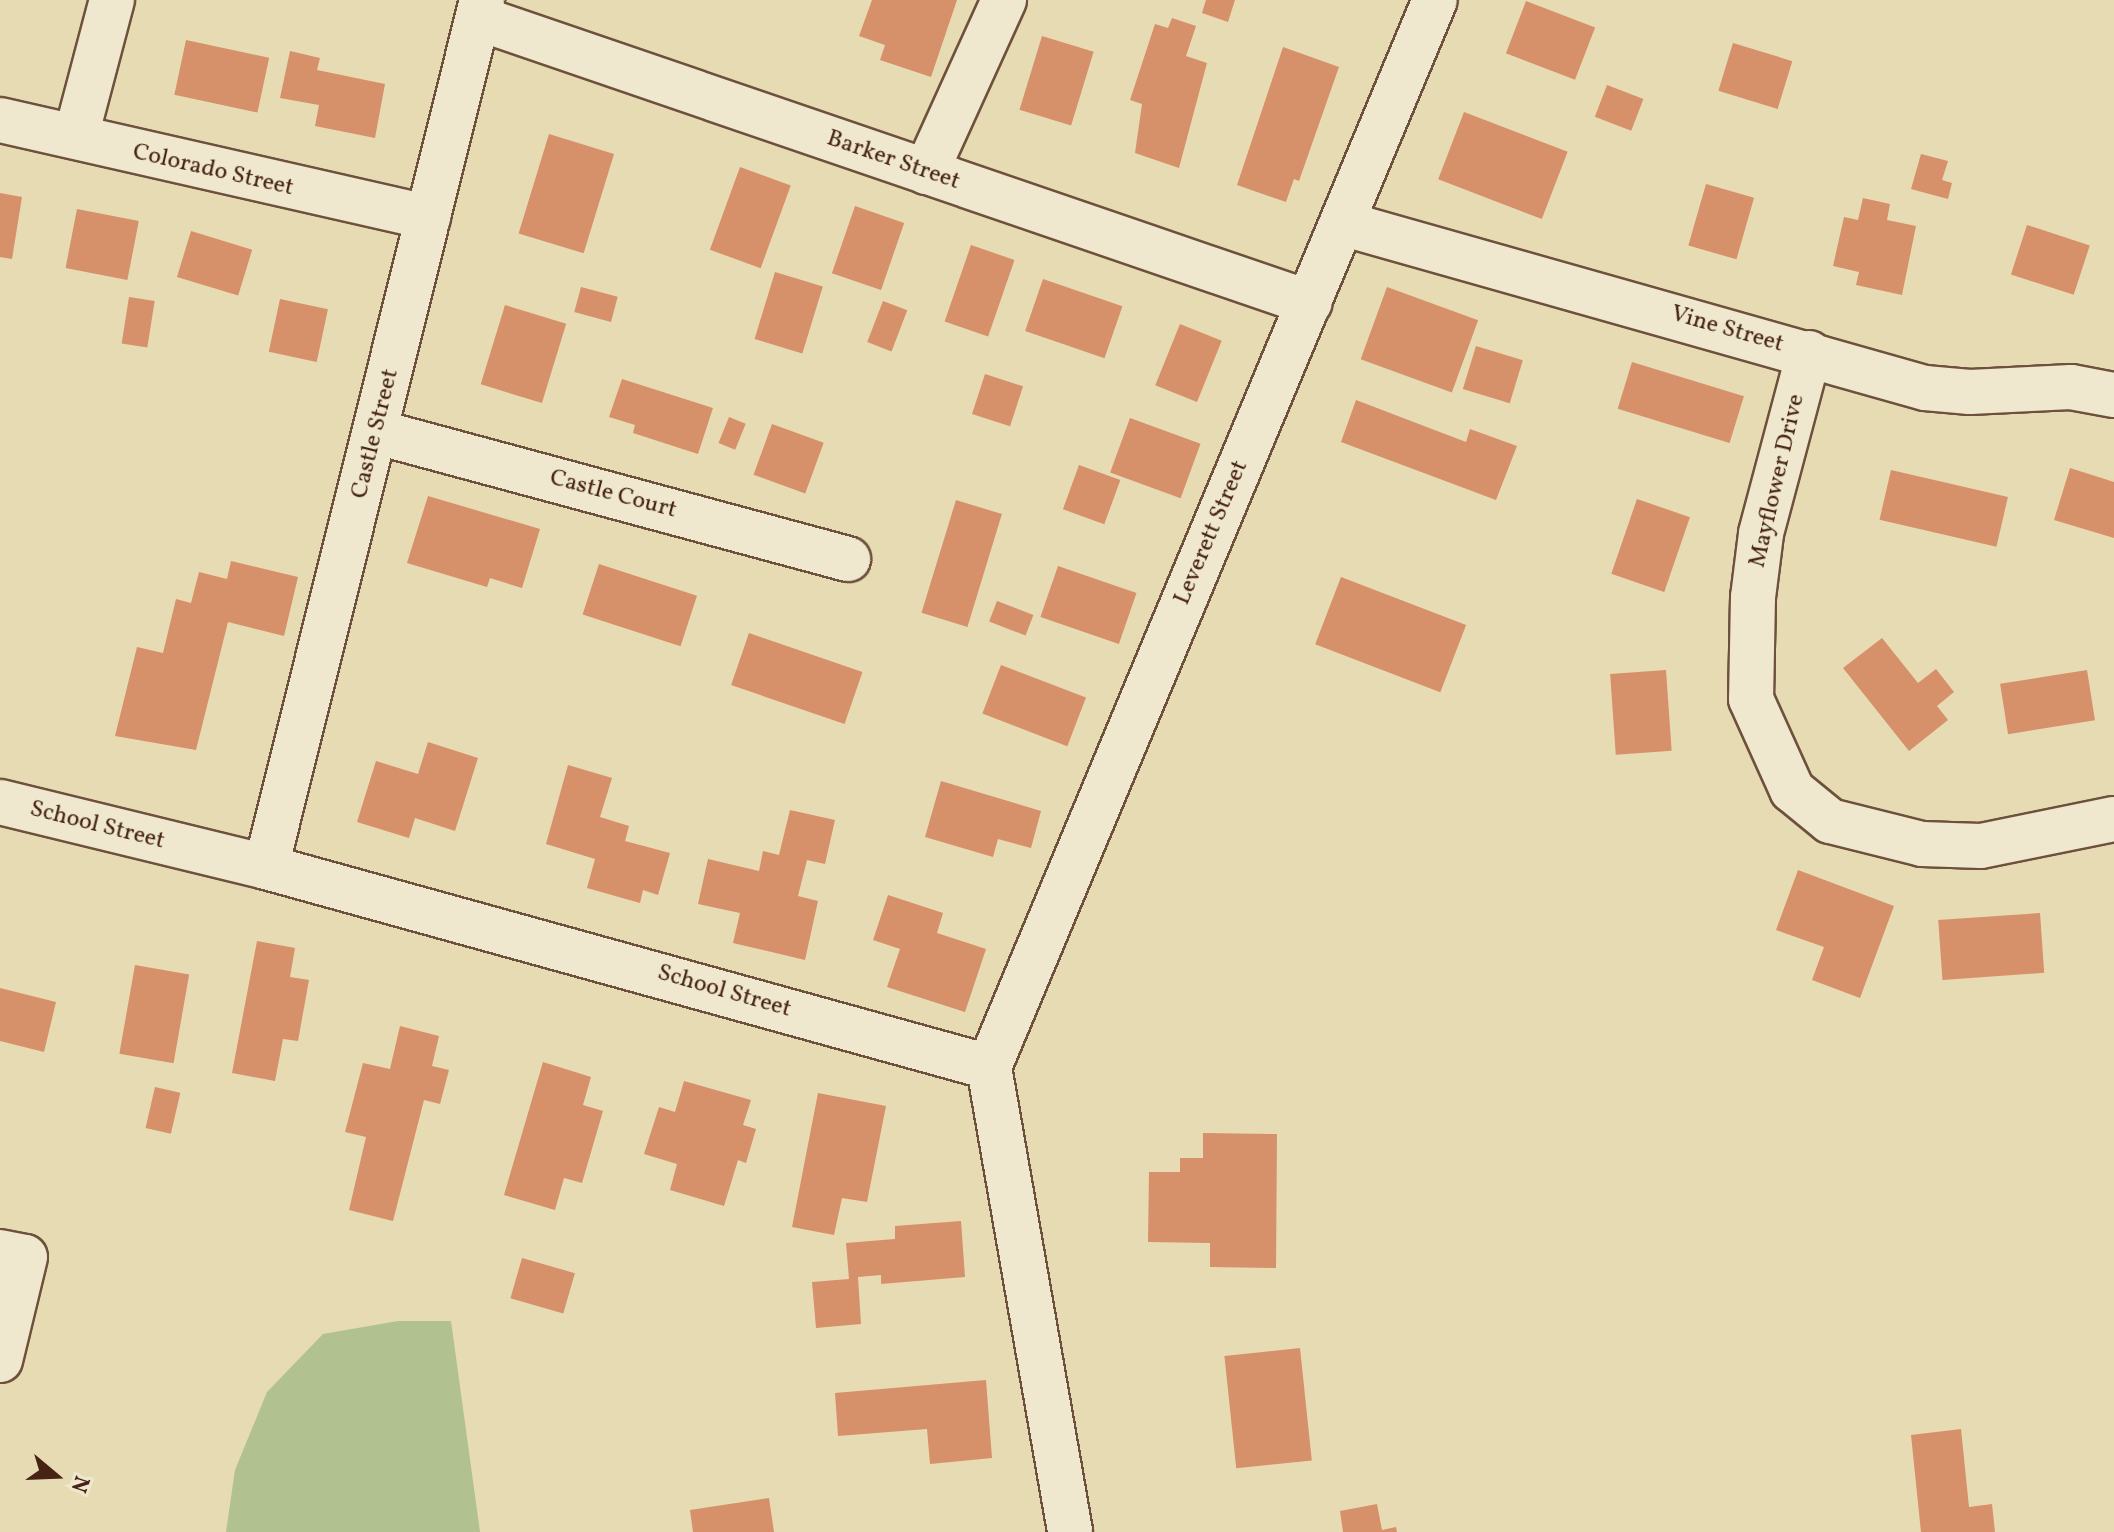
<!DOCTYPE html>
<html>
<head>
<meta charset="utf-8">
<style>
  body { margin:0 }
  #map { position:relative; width:2114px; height:1532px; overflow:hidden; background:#e7dbb3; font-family:Vollkorn,serif }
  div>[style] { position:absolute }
  .green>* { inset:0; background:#b1c190 }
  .building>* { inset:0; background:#d6906a; transform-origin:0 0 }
  .roads { filter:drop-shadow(2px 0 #6e513c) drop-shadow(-2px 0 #6e513c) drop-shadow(0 2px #6e513c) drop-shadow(0 -2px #6e513c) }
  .minor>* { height:44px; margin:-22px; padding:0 22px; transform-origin:22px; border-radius:22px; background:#efe8ce }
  span { translate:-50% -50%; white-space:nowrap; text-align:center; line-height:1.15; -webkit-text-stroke:8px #efe8ce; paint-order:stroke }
  .street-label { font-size:24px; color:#462315 }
  .north { position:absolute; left:16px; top:1436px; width:80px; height:80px; -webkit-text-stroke:6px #efe8ce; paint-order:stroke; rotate:109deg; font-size:22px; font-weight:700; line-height:32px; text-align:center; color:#462315 }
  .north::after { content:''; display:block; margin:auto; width:28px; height:36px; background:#462315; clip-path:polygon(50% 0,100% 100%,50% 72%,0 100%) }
</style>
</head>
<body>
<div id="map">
  <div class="green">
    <i style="clip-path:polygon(398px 1321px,451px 1321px,480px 1532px,226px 1532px,235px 1470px,267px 1392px,323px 1334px)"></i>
  </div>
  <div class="building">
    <i style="clip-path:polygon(872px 0,957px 0,931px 77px,880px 60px,885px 45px,859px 36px)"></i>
    <i style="clip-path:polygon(1206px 0,1235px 0,1228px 22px,1202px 13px)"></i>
    <i style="left:1526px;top:1px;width:74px;height:56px;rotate:21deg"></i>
    <i style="clip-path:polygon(1172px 18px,1196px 26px,1186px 56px,1207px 63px,1179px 168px,1135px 153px,1142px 104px,1130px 100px,1155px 24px,1168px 28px)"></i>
    <i style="left:1042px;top:36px;width:54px;height:77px;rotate:17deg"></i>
    <i style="left:186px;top:40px;width:85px;height:56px;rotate:12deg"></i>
    <i style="left:1733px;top:43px;width:62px;height:50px;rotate:17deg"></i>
    <i style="clip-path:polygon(1283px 47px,1339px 67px,1299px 181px,1294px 179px,1286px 202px,1237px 185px)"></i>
    <i style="clip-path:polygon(290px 51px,320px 58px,317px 70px,385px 84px,375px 138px,315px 126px,319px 105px,280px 98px)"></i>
    <i style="left:1607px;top:85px;width:39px;height:34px;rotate:21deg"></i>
    <i style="left:1464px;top:112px;width:111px;height:72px;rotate:21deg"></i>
    <i style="left:549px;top:134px;width:68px;height:104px;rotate:17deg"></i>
    <i style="clip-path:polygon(1921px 154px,1948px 161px,1942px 180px,1952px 183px,1948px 199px,1911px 189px)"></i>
    <i style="left:740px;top:167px;width:54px;height:88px;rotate:20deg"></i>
    <i style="left:1706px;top:184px;width:50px;height:64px;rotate:16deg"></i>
    <i style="clip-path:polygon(0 193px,22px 197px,12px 259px,0 257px)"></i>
    <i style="clip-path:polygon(1863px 198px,1890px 204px,1887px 220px,1916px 226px,1902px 295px,1856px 285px,1859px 272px,1833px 266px,1844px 217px,1858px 220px)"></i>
    <i style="left:855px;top:206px;width:52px;height:71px;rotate:19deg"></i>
    <i style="left:77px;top:209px;width:63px;height:60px;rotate:11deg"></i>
    <i style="left:2027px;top:225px;width:66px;height:52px;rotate:18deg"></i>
    <i style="left:191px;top:231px;width:64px;height:48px;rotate:17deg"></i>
    <i style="left:971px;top:245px;width:46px;height:81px;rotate:19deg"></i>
    <i style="left:775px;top:272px;width:50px;height:70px;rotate:17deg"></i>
    <i style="left:1043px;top:279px;width:84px;height:55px;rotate:19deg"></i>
    <i style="left:581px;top:287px;width:38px;height:26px;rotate:15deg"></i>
    <i style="left:1387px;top:287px;width:97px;height:77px;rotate:20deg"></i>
    <i style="left:129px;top:297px;width:26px;height:47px;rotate:9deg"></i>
    <i style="left:280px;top:299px;width:49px;height:54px;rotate:12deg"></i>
    <i style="left:883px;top:301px;width:26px;height:44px;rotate:21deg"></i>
    <i style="left:505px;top:305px;width:64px;height:83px;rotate:17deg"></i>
    <i style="left:1180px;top:324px;width:45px;height:66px;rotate:22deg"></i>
    <i style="left:1476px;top:346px;width:49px;height:45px;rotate:17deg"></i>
    <i style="left:1632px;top:362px;width:117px;height:49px;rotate:17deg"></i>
    <i style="left:985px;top:374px;width:40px;height:42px;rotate:18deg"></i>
    <i style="clip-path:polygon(622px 379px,713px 408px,698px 454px,633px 433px,635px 425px,609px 417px)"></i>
    <i style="clip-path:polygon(1356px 400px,1466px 442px,1470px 429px,1517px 446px,1496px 500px,1341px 442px)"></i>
    <i style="left:729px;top:417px;width:18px;height:28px;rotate:22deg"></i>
    <i style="left:1130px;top:418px;width:75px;height:58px;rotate:20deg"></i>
    <i style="left:772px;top:424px;width:55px;height:54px;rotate:20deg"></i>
    <i style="left:1079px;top:465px;width:44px;height:47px;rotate:20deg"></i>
    <i style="clip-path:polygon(2070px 468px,2114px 482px,2114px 538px,2054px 520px)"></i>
    <i style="left:1891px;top:470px;width:120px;height:51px;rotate:13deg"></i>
    <i style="clip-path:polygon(428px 496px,540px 529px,522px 588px,490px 578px,487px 587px,407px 563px)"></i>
    <i style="left:1637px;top:499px;width:56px;height:79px;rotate:19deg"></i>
    <i style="left:956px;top:500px;width:48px;height:118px;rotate:17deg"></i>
    <i style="clip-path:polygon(231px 561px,298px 577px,284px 636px,228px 622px,196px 750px,115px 736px,137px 647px,163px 653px,176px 599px,191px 603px,199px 572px,227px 579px)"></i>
    <i style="left:599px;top:564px;width:103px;height:53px;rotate:18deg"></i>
    <i style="left:1058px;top:566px;width:83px;height:54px;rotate:19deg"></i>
    <i style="left:1341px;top:577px;width:134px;height:72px;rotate:21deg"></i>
    <i style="left:997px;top:601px;width:39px;height:22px;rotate:21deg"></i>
    <i style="left:749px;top:633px;width:120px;height:55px;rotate:19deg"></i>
    <i style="clip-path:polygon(1882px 638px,1918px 683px,1936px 669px,1954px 692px,1937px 706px,1948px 720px,1909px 751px,1843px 668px)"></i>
    <i style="left:1001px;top:665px;width:91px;height:52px;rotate:21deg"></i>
    <i style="left:1666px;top:670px;width:81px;height:56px;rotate:86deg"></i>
    <i style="left:2087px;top:670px;width:51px;height:88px;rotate:81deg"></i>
    <i style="clip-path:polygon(428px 742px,478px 758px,455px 831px,415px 818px,409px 838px,357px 822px,376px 761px,418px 774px)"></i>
    <i style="clip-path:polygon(568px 765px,612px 778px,600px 817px,629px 826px,625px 841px,670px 853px,658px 895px,643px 890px,640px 903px,587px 888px,595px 859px,546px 844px)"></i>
    <i style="clip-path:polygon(941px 781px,1041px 811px,1031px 848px,998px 839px,993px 857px,925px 837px)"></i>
    <i style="clip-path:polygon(790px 810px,835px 820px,825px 864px,807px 860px,798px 896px,818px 901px,805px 960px,733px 943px,740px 913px,698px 904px,708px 859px,759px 871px,763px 851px,779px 855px)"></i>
    <i style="clip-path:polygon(1798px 870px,1894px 906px,1860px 998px,1812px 980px,1824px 947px,1776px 930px)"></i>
    <i style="clip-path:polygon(888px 895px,943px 913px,937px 933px,986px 949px,965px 1012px,887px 987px,900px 949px,873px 940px)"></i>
    <i style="left:2040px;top:913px;width:60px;height:102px;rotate:86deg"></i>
    <i style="clip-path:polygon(257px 941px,295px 948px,290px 977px,309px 980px,298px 1041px,283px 1039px,275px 1081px,232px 1073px)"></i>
    <i style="left:135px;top:965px;width:55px;height:90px;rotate:10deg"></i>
    <i style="clip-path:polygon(0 988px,56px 1002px,44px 1052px,0 1041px)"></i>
    <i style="clip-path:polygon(400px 1026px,439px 1036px,432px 1066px,449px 1070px,440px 1104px,424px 1100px,393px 1221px,349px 1210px,366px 1137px,345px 1132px,363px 1063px,390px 1069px)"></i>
    <i style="clip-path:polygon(543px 1062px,591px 1077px,583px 1105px,603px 1111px,582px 1183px,564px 1178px,555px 1210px,504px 1195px)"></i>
    <i style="clip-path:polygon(684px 1081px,751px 1100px,743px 1125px,756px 1129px,746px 1163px,738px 1160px,724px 1206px,670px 1190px,677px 1164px,644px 1154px,659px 1107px,675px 1112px)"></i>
    <i style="left:155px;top:1087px;width:26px;height:42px;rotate:13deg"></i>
    <i style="clip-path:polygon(818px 1093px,886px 1106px,867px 1202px,842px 1198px,834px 1235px,792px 1227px)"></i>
    <i style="clip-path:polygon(1203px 1133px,1277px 1134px,1276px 1268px,1210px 1267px,1210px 1243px,1148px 1242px,1149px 1172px,1180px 1172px,1180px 1158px,1203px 1158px)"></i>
    <i style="clip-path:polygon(961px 1221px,965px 1277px,881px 1284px,881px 1275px,858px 1277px,861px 1324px,816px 1328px,812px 1282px,849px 1279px,846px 1243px,895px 1239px,895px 1226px)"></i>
    <i style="left:522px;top:1258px;width:55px;height:42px;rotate:16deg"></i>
    <i style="left:1300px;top:1348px;width:113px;height:76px;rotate:84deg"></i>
    <i style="clip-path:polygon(986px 1380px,992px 1458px,930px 1464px,927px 1429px,838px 1436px,835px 1393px)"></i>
    <i style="clip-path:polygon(1961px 1429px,1969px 1507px,1992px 1504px,1995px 1532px,1921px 1532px,1911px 1435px)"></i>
    <i style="clip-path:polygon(769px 1498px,774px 1532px,693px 1532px,690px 1510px)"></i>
    <i style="clip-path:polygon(1377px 1504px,1382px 1530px,1396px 1527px,1397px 1532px,1343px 1532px,1340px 1511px)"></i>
  </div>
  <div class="roads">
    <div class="minor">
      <i style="left:478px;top:18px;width:879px;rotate:18.91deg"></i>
      <i style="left:0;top:120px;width:439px;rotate:12.8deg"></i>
      <i style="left:76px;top:136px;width:141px;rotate:-75.2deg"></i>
      <i style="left:926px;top:172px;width:189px;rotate:-65.6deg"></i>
      <i style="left:1345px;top:224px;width:603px;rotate:15.79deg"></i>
      <i style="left:1925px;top:388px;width:45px;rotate:5.1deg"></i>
      <i style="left:1970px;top:392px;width:101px;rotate:-2.8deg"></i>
      <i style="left:2071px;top:387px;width:44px;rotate:10.5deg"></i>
      <i style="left:1809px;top:353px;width:187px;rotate:104.9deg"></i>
      <i style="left:1761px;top:534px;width:64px;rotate:97.2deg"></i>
      <i style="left:1753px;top:597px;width:102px;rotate:91.1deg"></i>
      <i style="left:1751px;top:699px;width:100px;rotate:65.7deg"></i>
      <i style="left:1792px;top:790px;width:49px;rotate:39.2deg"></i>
      <i style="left:1830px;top:821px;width:95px;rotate:14deg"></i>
      <i style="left:1922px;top:844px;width:59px;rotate:1.9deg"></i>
      <i style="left:1981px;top:846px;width:136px;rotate:-11.5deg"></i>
      <i style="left:377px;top:432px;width:488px;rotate:15.1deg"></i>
      <i style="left:0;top:802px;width:274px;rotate:13.7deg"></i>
      <i style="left:266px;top:867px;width:750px;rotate:15.46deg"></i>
      <i style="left:266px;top:867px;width:894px;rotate:-76.01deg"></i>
      <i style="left:989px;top:1067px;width:1156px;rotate:-67.32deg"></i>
      <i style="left:989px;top:1067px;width:472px;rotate:80.1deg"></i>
      <i style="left:0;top:1252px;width:25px;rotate:11deg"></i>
      <i style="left:25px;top:1257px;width:106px;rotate:103.6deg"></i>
    </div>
  </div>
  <div class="street-label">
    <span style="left:893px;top:161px;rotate:19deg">Barker Street</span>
    <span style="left:213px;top:171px;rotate:13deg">Colorado Street</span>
    <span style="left:1727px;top:330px;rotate:16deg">Vine Street</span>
    <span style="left:376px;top:434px;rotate:-76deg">Castle Street</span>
    <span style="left:1778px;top:481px;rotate:-77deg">Mayflower Drive</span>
    <span style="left:613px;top:495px;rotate:15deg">Castle Court</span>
    <span style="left:1212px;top:533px;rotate:-67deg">Leverett Street</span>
    <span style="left:97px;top:826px;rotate:14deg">School Street</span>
    <span style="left:724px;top:992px;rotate:16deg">School Street</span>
  </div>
  <div class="north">N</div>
</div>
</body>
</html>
